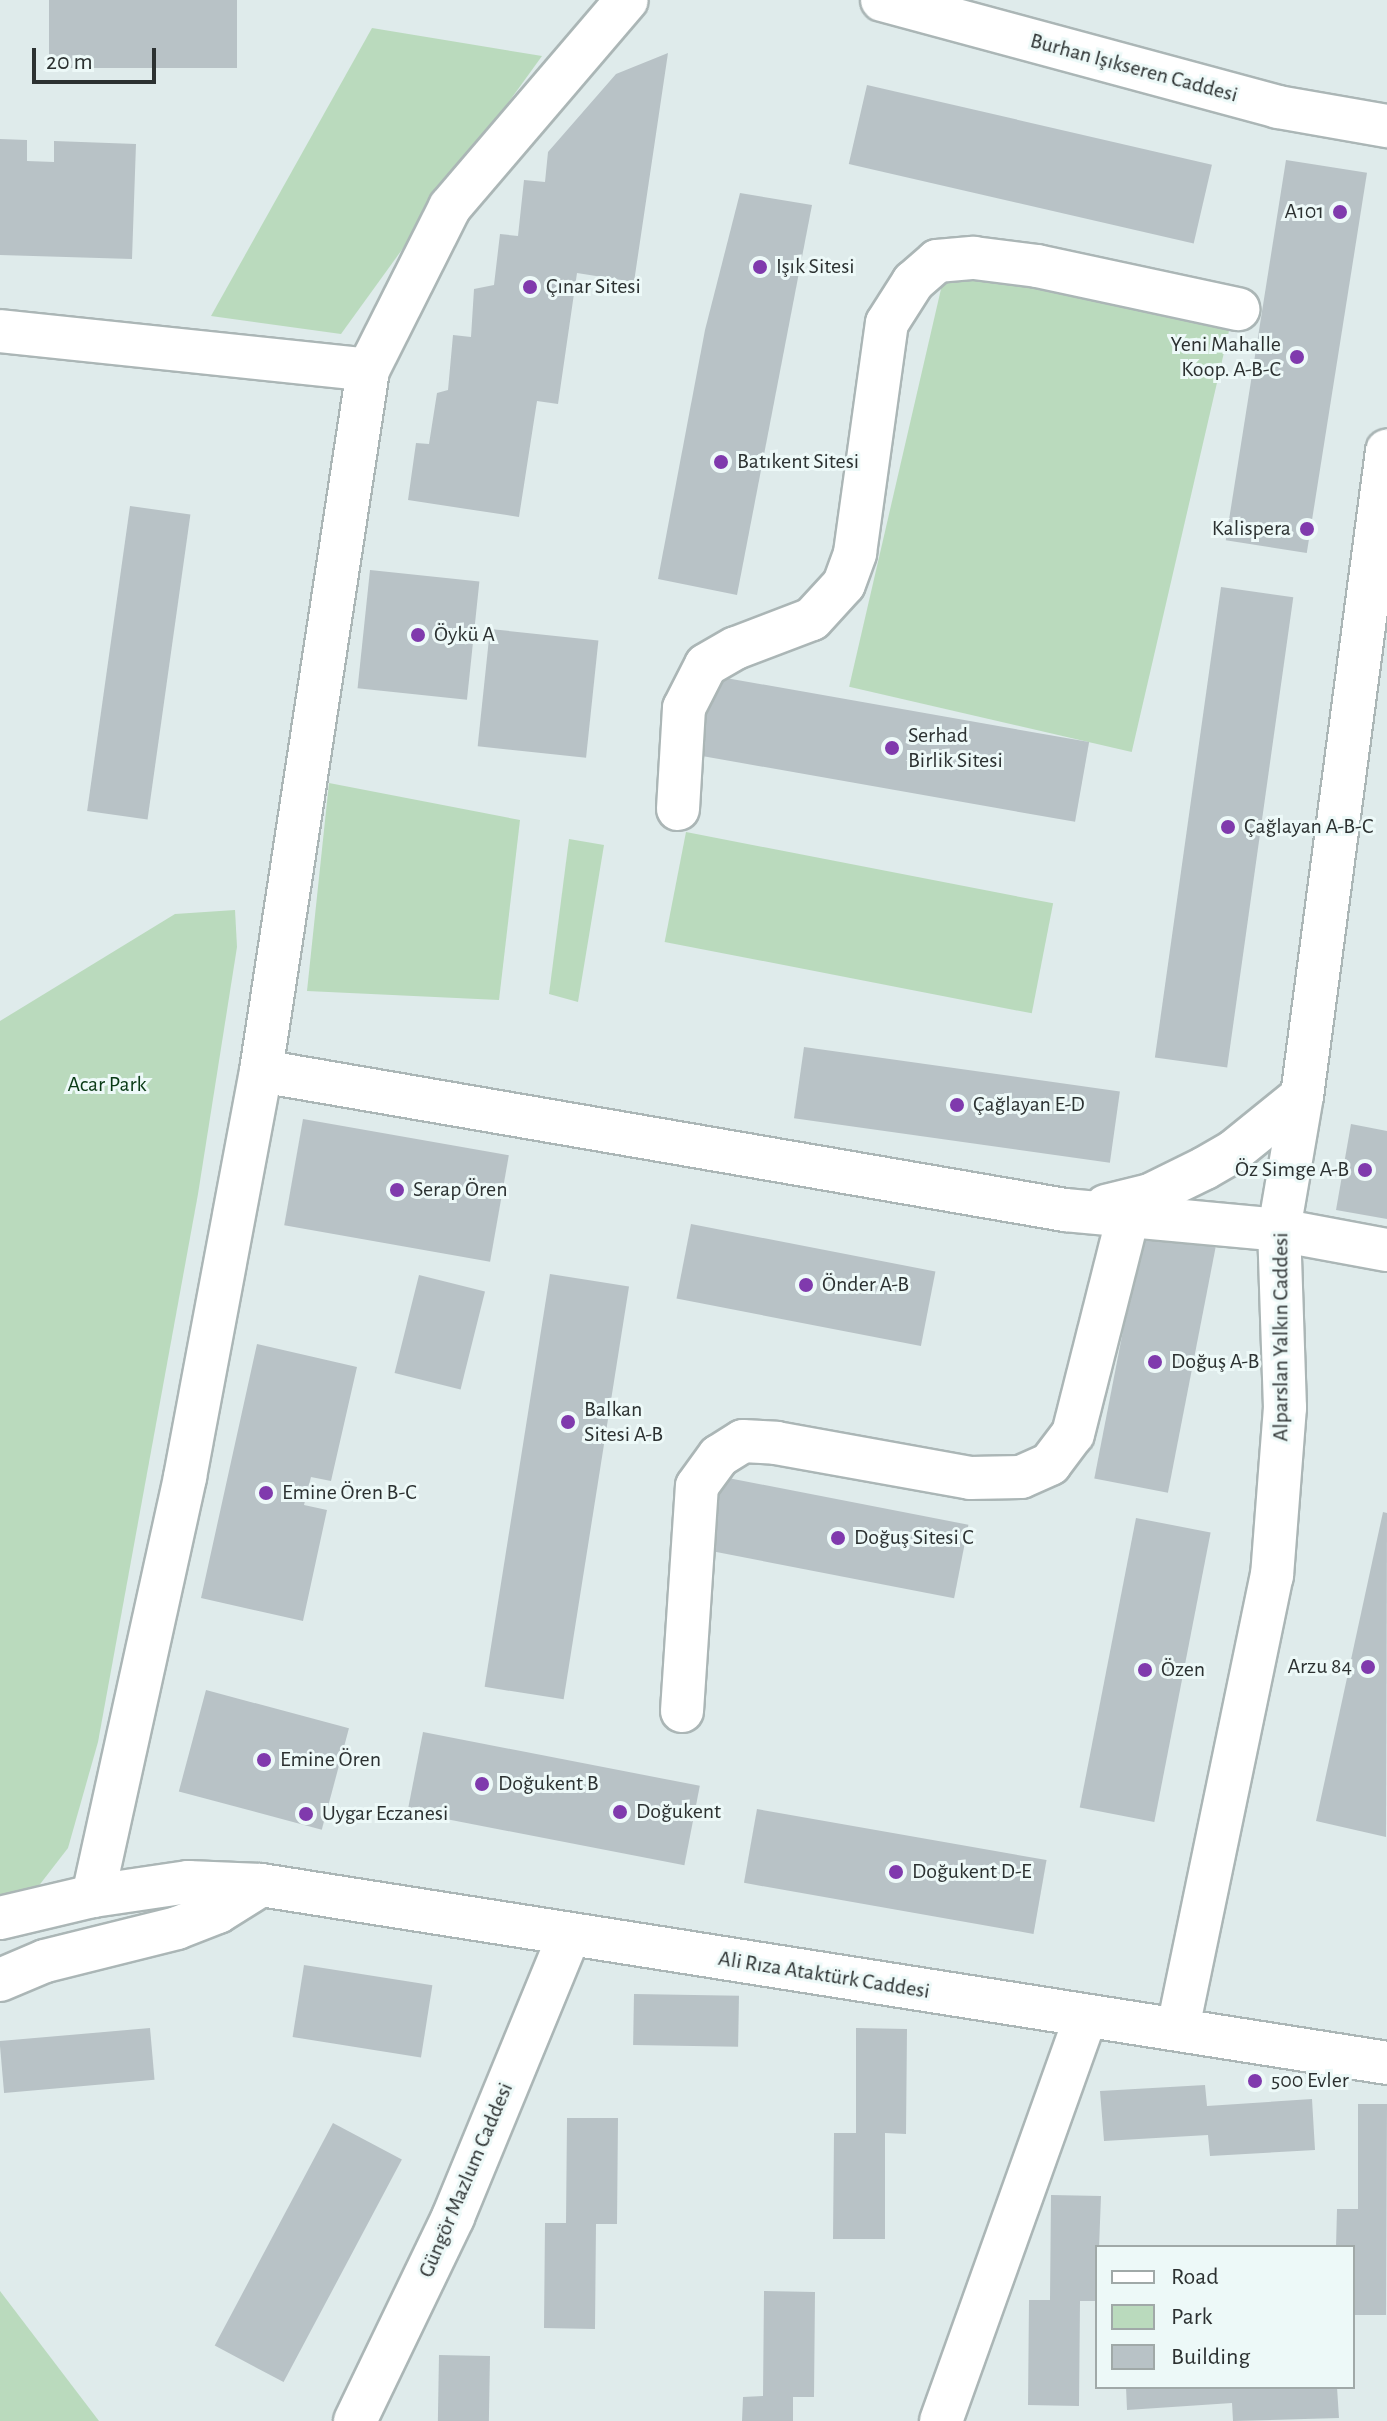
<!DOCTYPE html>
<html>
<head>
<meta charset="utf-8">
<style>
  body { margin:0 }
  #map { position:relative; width:1387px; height:2421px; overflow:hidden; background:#dfebeb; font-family:"Alegreya Sans",sans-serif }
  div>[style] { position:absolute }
  .green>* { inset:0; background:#badabd; transform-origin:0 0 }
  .building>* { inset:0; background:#b8c2c6; transform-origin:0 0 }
  .roads { filter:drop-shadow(2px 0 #abb6b6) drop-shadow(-2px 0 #abb6b6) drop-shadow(0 2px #abb6b6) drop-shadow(0 -2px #abb6b6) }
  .minor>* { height:42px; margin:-21px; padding:0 21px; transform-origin:21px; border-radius:21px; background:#fff }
  .dots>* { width:22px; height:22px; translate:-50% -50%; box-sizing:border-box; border:4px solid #edf9f8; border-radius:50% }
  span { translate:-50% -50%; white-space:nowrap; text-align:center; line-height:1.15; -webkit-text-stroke:6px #edf9f8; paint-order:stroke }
  .street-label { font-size:22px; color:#2c3131 }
  .poi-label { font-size:22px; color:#2c3131 }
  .right { translate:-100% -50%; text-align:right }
  .left { translate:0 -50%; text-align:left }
  .park-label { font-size:22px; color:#093a15 }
  .legend { position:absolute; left:1095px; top:2245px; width:260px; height:144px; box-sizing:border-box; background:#edf9f8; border:2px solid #a0a9a8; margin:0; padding:10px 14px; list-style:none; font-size:24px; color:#2c3131 }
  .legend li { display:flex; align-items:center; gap:16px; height:40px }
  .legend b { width:40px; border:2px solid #a0a9a8 }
  .scale { position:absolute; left:32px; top:48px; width:124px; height:36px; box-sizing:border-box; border:4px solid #2c3131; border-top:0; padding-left:10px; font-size:24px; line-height:28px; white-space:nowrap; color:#2c3131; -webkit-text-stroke:6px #edf9f8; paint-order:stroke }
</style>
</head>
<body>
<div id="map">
  <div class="green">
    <i style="clip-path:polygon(372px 28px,542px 56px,341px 334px,211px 316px)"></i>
    <i style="left:947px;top:263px;width:290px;height:435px;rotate:13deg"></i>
    <i style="clip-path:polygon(329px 783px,520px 820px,499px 1000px,307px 991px)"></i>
    <i style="left:686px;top:832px;width:374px;height:112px;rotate:11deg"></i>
    <i style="clip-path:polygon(569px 839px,604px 845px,578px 1002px,549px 994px)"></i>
    <i style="clip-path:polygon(235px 910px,237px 947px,198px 1194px,98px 1742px,68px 1848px,34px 1892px,0 1905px,0 1021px,175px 914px)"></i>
    <i style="clip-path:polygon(0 2291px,99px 2421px,0 2421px)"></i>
  </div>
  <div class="building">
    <i style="left:49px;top:0;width:188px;height:68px"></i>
    <i style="clip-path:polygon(668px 53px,634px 282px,577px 273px,558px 404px,537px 401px,519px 517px,408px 500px,416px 443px,429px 444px,437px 393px,448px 390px,453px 335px,471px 337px,474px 289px,494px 285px,500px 234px,518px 236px,524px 180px,545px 182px,548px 152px,616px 74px)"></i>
    <i style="left:867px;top:85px;width:354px;height:81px;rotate:13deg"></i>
    <i style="clip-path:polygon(0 139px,27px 140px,27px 161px,54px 162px,54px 141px,136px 144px,132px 259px,0 255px)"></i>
    <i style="left:1286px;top:160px;width:82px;height:385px;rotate:9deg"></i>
    <i style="clip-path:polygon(740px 193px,812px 205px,737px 595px,658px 579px,705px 330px)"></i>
    <i style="left:130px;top:506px;width:61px;height:308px;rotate:8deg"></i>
    <i style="left:370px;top:570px;width:110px;height:119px;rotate:6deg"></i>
    <i style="left:1221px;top:587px;width:73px;height:475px;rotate:8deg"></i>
    <i style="left:490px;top:629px;width:109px;height:118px;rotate:6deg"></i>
    <i style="left:709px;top:675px;width:386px;height:81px;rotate:10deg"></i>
    <i style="left:804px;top:1047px;width:319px;height:72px;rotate:8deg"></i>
    <i style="left:303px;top:1119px;width:209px;height:108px;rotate:10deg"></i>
    <i style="clip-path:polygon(1351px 1124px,1387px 1131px,1387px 1219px,1336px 1210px)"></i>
    <i style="left:691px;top:1224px;width:249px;height:76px;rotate:11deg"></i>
    <i style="left:1142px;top:1233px;width:75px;height:250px;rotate:11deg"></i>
    <i style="left:550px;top:1274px;width:80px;height:418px;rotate:9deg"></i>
    <i style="left:419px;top:1275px;width:68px;height:101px;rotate:14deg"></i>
    <i style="clip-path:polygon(257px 1344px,357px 1367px,331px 1481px,311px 1477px,304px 1505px,327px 1510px,303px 1621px,201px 1598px)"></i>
    <i style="left:723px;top:1477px;width:250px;height:75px;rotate:11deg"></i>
    <i style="clip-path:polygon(1383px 1512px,1387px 1513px,1386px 1837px,1316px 1821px)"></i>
    <i style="left:1136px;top:1518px;width:76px;height:295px;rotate:11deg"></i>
    <i style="left:206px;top:1690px;width:148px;height:105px;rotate:15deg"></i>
    <i style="left:423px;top:1732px;width:282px;height:81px;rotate:11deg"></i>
    <i style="left:757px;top:1809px;width:294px;height:75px;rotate:10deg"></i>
    <i style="left:304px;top:1965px;width:130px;height:73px;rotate:9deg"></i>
    <i style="left:634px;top:1994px;width:105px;height:51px;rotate:1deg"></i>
    <i style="left:150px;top:2028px;width:52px;height:151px;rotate:85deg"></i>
    <i style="clip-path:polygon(856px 2028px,907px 2029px,906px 2134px,885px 2133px,885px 2239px,833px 2239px,834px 2133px,856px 2133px)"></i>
    <i style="clip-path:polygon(1205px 2085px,1207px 2106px,1312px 2099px,1315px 2150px,1210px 2156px,1208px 2135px,1104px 2141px,1100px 2091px)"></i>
    <i style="clip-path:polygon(1358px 2104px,1387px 2104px,1386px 2315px,1353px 2315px,1353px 2247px,1336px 2247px,1337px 2209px,1358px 2209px)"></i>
    <i style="clip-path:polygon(567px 2118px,618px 2118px,617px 2224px,596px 2224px,595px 2329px,544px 2328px,545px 2223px,566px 2223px)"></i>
    <i style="left:333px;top:2123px;width:78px;height:252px;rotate:28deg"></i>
    <i style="clip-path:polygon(1051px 2195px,1101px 2196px,1097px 2301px,1080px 2301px,1079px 2406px,1028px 2405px,1029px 2300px,1050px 2300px)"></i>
    <i style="clip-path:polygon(764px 2291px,815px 2292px,814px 2397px,793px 2397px,793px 2421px,742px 2421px,743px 2397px,763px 2396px)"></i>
    <i style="left:439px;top:2355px;width:51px;height:66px;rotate:1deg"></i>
    <i style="clip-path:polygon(1126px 2387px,1337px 2387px,1339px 2418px,1233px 2421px,1232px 2403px,1127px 2410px)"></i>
  </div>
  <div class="roads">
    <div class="minor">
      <i style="left:882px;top:0;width:410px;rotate:15.1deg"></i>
      <i style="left:1278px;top:107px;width:111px;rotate:9.9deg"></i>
      <i style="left:0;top:331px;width:370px;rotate:6deg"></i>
      <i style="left:678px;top:809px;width:101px;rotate:-86.6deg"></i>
      <i style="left:684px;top:708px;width:48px;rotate:-62.9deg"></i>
      <i style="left:706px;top:665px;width:34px;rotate:-30deg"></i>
      <i style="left:736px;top:648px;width:81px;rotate:-20.9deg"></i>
      <i style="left:812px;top:619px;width:47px;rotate:-47.6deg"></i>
      <i style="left:844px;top:584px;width:33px;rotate:-70deg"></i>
      <i style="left:855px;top:553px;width:232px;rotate:-82.1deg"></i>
      <i style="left:887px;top:323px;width:49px;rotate:-57.6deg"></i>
      <i style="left:913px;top:282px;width:32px;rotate:-41deg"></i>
      <i style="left:937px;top:261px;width:37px;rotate:-5deg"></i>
      <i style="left:974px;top:258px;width:64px;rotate:7.2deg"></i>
      <i style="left:1037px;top:266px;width:206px;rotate:12.1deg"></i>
      <i style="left:261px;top:1071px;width:816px;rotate:9.81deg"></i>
      <i style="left:1065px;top:1210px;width:215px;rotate:5.3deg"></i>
      <i style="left:1279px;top:1230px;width:110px;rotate:10.5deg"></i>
      <i style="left:1106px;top:1206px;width:45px;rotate:-14deg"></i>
      <i style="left:1150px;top:1195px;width:61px;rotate:-26.1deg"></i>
      <i style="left:1205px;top:1168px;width:34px;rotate:-30deg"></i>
      <i style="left:1234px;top:1151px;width:87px;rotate:-39deg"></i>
      <i style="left:682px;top:1711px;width:225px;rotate:-86.2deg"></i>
      <i style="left:697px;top:1486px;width:37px;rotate:-54deg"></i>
      <i style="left:719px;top:1456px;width:28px;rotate:-32deg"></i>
      <i style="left:743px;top:1441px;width:33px;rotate:3deg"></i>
      <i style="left:776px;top:1443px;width:197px;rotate:10.2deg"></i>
      <i style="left:970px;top:1478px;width:51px;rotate:-1.1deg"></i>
      <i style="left:1021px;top:1477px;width:32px;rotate:-24deg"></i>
      <i style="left:1050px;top:1464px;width:38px;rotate:-53deg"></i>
      <i style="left:1073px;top:1434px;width:225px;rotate:-75.8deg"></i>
      <i style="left:93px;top:1896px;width:429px;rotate:-77.6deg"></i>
      <i style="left:185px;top:1477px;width:413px;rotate:-79.4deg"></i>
      <i style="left:261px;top:1071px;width:709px;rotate:-81.32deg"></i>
      <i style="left:368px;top:370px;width:182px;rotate:-63.3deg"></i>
      <i style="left:450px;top:207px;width:272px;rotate:-49.5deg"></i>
      <i style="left:0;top:1918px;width:96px;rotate:-13.3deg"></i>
      <i style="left:93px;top:1896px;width:96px;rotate:-8.4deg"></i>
      <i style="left:188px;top:1882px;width:73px;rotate:2.4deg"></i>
      <i style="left:261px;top:1885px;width:1140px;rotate:8.98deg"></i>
      <i style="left:0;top:1980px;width:49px;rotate:-22.9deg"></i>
      <i style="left:45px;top:1961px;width:136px;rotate:-14deg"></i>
      <i style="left:177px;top:1928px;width:44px;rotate:-21.3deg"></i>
      <i style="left:218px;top:1912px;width:51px;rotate:-32.1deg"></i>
      <i style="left:1178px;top:2028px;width:462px;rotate:-78.3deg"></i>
      <i style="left:1272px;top:1576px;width:169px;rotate:-85.6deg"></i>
      <i style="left:1285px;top:1408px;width:178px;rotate:-91.9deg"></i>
      <i style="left:1279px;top:1230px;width:136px;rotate:-80.3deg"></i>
      <i style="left:1302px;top:1096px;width:651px;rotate:-82.49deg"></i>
      <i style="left:355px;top:2421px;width:226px;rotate:-64.3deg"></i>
      <i style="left:453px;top:2217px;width:304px;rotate:-67.6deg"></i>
      <i style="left:941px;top:2421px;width:430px;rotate:-70.3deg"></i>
    </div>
  </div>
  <div class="dots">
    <i style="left:1340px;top:212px;background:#803aad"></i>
    <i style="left:760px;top:267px;background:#803aad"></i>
    <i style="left:530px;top:287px;background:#803aad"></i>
    <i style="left:1297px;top:357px;background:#803aad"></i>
    <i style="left:721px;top:462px;background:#803aad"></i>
    <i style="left:1307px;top:529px;background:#803aad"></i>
    <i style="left:418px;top:635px;background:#803aad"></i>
    <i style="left:892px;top:748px;background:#803aad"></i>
    <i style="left:1228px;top:827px;background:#803aad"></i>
    <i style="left:957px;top:1105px;background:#803aad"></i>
    <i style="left:1365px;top:1170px;background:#803aad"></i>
    <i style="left:397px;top:1190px;background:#803aad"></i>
    <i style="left:806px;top:1285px;background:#803aad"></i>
    <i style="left:1155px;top:1362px;background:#803aad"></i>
    <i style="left:568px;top:1422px;background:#803aad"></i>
    <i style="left:266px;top:1493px;background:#803aad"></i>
    <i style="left:838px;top:1538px;background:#803aad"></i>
    <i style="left:1368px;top:1667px;background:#803aad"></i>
    <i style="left:1145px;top:1670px;background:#803aad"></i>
    <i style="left:264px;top:1760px;background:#803aad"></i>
    <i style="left:482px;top:1784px;background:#803aad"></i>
    <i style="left:620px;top:1812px;background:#803aad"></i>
    <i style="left:306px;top:1814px;background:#803aad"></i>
    <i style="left:896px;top:1872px;background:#803aad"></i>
    <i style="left:1255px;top:2081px;background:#803aad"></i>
  </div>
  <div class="street-label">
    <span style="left:1134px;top:68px;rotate:15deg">Burhan Işıkseren Caddesi</span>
    <span style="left:1281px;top:1337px;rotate:-90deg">Alparslan Yalkın Caddesi</span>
    <span style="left:824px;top:1975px;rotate:9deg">Ali Rıza Ataktürk Caddesi</span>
    <span style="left:466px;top:2180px;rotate:-67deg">Güngör Mazlum Caddesi</span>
  </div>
  <div class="poi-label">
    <span class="right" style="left:1324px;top:212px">A101</span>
    <span class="left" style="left:776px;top:267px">Işık Sitesi</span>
    <span class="left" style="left:546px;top:287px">Çınar Sitesi</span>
    <span class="right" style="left:1281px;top:357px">Yeni Mahalle<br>Koop. A-B-C</span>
    <span class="left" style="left:737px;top:462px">Batıkent Sitesi</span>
    <span class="right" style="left:1291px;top:529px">Kalispera</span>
    <span class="left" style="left:434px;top:635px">Öykü A</span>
    <span class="left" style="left:908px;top:748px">Serhad<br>Birlik Sitesi</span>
    <span class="left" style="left:1244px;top:827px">Çağlayan A-B-C</span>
    <span class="left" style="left:973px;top:1105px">Çağlayan E-D</span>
    <span class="right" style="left:1349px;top:1170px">Öz Simge A-B</span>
    <span class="left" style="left:413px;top:1190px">Serap Ören</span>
    <span class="left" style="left:822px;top:1285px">Önder A-B</span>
    <span class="left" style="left:1171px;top:1362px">Doğuş A-B</span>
    <span class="left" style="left:584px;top:1422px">Balkan<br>Sitesi A-B</span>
    <span class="left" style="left:282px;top:1493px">Emine Ören B-C</span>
    <span class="left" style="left:854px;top:1538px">Doğuş Sitesi C</span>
    <span class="right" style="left:1352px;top:1667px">Arzu 84</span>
    <span class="left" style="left:1161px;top:1670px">Özen</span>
    <span class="left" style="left:280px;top:1760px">Emine Ören</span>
    <span class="left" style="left:498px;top:1784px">Doğukent B</span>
    <span class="left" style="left:636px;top:1812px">Doğukent</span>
    <span class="left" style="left:322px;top:1814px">Uygar Eczanesi</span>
    <span class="left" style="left:912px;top:1872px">Doğukent D-E</span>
    <span class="left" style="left:1271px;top:2081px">500 Evler</span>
  </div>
  <div class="park-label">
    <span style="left:107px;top:1085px">Acar Park</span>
  </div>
  <ul class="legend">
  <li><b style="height:10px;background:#fff"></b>Road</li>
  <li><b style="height:22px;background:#badabd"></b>Park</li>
  <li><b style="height:22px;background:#b8c2c6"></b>Building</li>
  </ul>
  <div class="scale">20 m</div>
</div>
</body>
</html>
